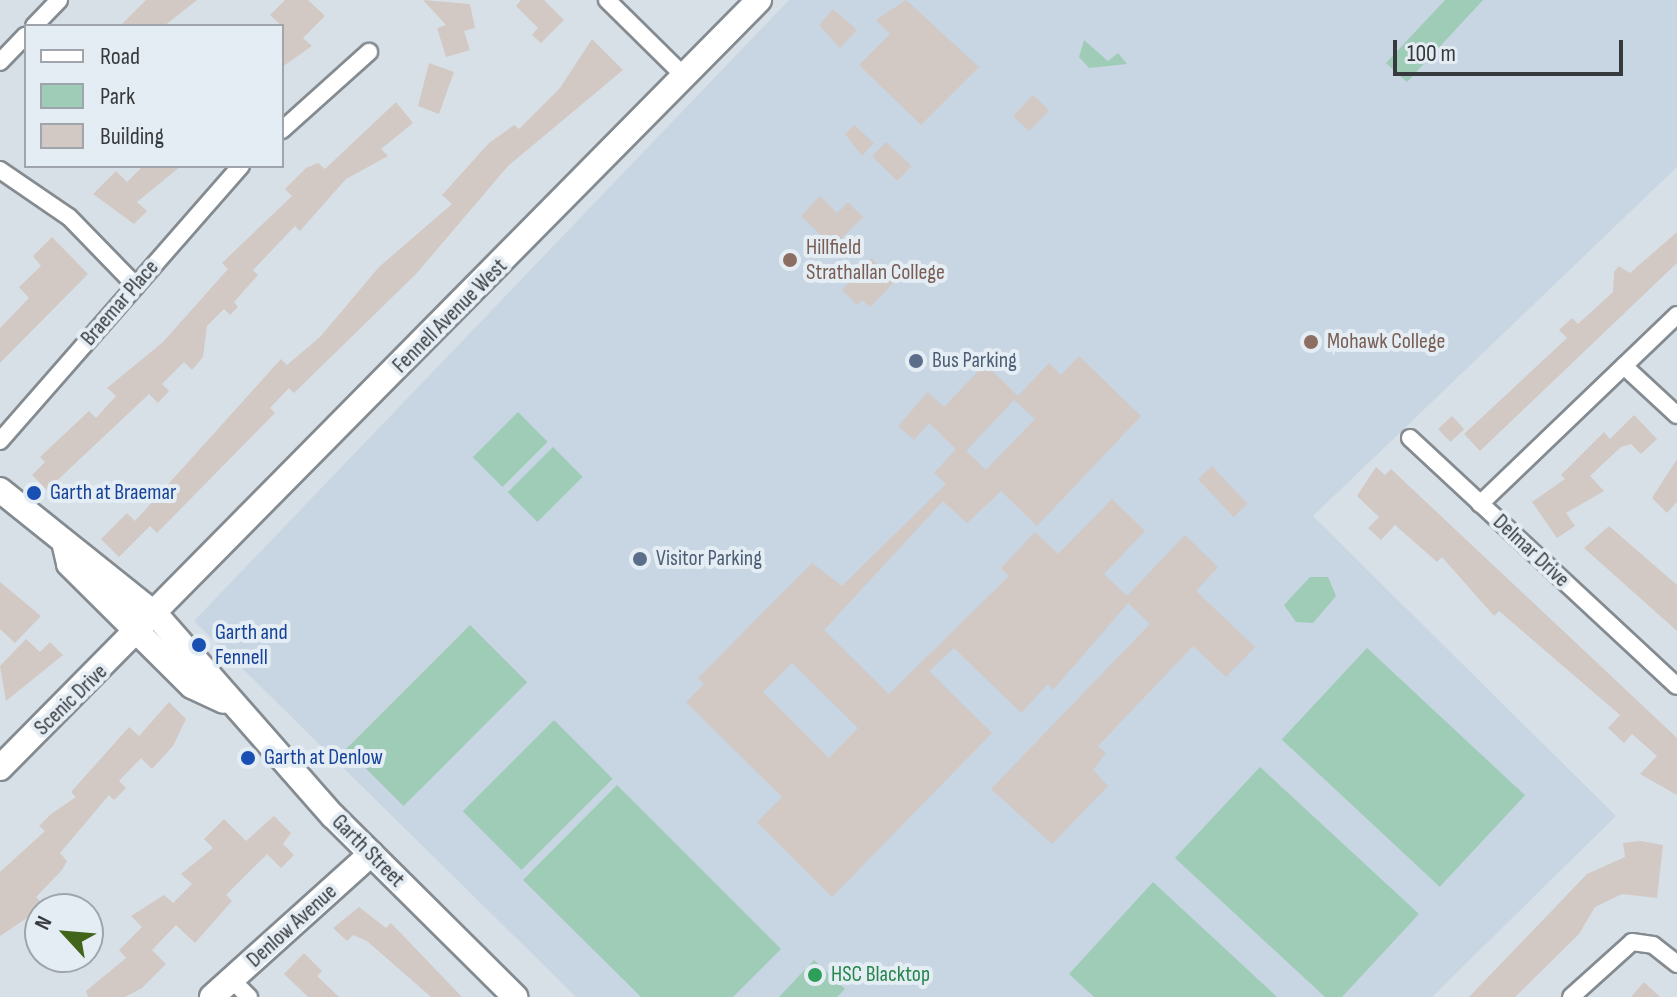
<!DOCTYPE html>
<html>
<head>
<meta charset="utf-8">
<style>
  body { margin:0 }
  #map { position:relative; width:1677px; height:997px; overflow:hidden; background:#d8e0e7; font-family:"Sofia Sans Condensed",sans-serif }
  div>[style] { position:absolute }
  .built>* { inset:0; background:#c8d5e2 }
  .green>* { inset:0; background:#9fccb6; transform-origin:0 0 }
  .building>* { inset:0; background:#d2c8c4; transform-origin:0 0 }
  .roads { filter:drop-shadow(2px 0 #848b91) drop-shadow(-2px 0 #848b91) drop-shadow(0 2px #848b91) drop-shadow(0 -2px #848b91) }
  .street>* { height:16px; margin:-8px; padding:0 8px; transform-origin:8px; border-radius:8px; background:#fff }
  .secondary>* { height:24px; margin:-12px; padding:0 12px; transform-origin:12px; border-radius:12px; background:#fff }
  .dots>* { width:22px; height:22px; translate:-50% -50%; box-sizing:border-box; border:4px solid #e5edf4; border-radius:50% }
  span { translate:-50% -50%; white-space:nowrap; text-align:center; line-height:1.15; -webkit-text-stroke:8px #e5edf4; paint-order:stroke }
  .education-label { font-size:22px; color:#785e54 }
  .left { translate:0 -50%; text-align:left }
  .street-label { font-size:22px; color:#373a3d }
  .service-label { font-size:22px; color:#4e5e75 }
  .transit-label { font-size:22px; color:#164399 }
  .leisure-label { font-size:22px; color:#27864d }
  .legend { position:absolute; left:24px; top:24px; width:260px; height:144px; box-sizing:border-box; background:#e5edf4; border:2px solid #9fa5ab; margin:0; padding:10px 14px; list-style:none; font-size:24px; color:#373a3d }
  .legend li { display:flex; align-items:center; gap:16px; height:40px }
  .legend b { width:40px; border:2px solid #9fa5ab }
  .north { position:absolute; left:24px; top:893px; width:80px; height:80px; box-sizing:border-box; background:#e5edf4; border:2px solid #9fa5ab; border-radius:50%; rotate:296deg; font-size:22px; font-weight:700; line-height:32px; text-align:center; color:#373a3d }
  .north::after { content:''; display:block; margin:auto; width:28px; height:36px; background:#42651c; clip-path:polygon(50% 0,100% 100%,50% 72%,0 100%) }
  .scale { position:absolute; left:1393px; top:40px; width:230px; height:36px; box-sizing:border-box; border:4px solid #373a3d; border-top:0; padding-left:10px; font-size:24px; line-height:28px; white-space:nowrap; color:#373a3d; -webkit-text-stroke:6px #e5edf4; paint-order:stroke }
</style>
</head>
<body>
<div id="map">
  <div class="built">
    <i style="clip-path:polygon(789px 0,1677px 0,1677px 167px,1313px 516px,1616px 816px,1432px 997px,576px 997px,194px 621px)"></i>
  </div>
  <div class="green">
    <i style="clip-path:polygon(1445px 0,1483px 0,1407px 82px,1386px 63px)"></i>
    <i style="clip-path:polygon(1084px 40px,1108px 61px,1118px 53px,1127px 64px,1089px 68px,1079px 57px)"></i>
    <i style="left:518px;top:412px;width:42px;height:64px;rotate:45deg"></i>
    <i style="left:553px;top:447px;width:42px;height:64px;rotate:45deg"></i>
    <i style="clip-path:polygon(1310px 577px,1328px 577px,1336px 596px,1313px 623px,1296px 622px,1284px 605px)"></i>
    <i style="left:470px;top:625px;width:81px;height:175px;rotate:45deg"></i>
    <i style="left:1367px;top:648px;width:216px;height:125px;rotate:43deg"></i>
    <i style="left:554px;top:720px;width:83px;height:129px;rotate:45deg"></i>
    <i style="clip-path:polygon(1260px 767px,1419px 914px,1342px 997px,1325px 997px,1175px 858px)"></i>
    <i style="clip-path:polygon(617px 785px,781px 949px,733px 997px,641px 997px,523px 880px)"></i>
    <i style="clip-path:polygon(1153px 882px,1277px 997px,1094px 997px,1069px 974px)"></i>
    <i style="clip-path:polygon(814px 960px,845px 989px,837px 997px,779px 997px)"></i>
  </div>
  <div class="building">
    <i style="clip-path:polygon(146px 0,197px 0,164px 26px,120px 26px)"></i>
    <i style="clip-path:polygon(285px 0,308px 0,325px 16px,303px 38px,312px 46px,282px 67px,282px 26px,270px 15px)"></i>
    <i style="clip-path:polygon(423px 0,470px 4px,475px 28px,464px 31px,470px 50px,446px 57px,437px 28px,446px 25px)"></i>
    <i style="clip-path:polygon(521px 0,544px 0,564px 20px,541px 43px,532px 35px,538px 28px,516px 6px)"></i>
    <i style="clip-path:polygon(906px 0,979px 67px,921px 125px,859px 65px,890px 34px,876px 20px)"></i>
    <i style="clip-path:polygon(833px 9px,857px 30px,840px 48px,819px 25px)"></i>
    <i style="clip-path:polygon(592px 39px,623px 70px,508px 166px,416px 274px,294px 393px,289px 388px,270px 408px,275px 413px,157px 533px,150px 526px,119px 557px,101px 539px,127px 513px,135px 521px,281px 359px,287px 365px,320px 337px,379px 267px,452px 204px,442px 195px,489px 143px,514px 125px,519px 129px,560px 88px)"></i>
    <i style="clip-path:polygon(429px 63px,454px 72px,439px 114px,418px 106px)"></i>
    <i style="left:1033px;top:95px;width:22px;height:29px;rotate:43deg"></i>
    <i style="clip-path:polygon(396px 102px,413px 123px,381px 149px,388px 156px,346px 179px,300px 231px,295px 226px,253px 270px,258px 275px,234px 302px,238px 307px,230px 315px,224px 309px,207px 326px,203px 357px,192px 370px,184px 362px,162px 384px,169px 391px,158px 403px,149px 394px,47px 490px,32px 475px,45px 462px,40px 457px,89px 411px,96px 418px,116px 396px,107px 388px,163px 342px,228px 269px,222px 263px,292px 196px,285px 189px,306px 168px,318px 163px,325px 169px)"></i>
    <i style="clip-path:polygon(854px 125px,874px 143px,862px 156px,845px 134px)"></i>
    <i style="left:886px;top:142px;width:35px;height:20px;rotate:44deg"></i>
    <i style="clip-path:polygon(143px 166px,181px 166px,137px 202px,147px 211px,134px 224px,93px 194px,116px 171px,127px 182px)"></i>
    <i style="clip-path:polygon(820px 196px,837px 213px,848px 202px,863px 217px,833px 247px,801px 216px)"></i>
    <i style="clip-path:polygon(1677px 232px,1677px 263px,1480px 451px,1464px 434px,1567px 338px,1559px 330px,1572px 318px,1578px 324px,1613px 292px,1614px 272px,1619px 266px,1630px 273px)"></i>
    <i style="clip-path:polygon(52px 237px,88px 274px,0 363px,0 328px,29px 298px,19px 287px,41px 266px,33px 256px)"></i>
    <i style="clip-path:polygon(871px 258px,895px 281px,870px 307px,862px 300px,857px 305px,842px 290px)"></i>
    <i style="clip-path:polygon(evenodd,1079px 356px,1141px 416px,1037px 526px,1001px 491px,967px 523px,943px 501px,824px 630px,889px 694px,1009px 576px,1001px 568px,1035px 532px,1058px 554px,1112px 499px,1145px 531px,1104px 574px,1127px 596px,1185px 535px,1218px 567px,1196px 591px,1255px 647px,1226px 677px,1193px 646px,1098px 746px,1106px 753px,1093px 770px,1108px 786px,1052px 844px,991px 789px,1150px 624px,1128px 603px,1053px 690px,1048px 684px,1021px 713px,954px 648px,929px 671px,992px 733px,832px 897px,757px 822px,782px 797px,686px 702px,704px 684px,698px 678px,812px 563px,842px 586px,946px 484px,934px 473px,956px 449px,929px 423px,914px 440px,898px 426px,928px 392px,944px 407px,985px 364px,1018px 396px,1049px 363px,1061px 375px,1079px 356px,1014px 400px,1035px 419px,986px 470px,966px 451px,1014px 400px,1079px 356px,792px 663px,858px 728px,829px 758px,763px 692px,792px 663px)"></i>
    <i style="clip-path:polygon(1634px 415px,1657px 439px,1641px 454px,1631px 444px,1621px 447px,1590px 476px,1604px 491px,1566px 513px,1575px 526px,1557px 538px,1532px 502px,1565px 479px,1561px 475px,1604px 432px,1610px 439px)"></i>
    <i style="left:1452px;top:416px;width:18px;height:19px;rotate:47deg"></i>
    <i style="clip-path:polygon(1677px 459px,1677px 502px,1667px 513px,1652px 498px)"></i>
    <i style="left:1212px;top:466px;width:52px;height:19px;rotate:47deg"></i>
    <i style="clip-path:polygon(1376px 467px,1385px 475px,1391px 469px,1677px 738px,1677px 795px,1640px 774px,1657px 756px,1632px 734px,1624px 743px,1608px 728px,1620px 715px,1499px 611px,1494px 616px,1442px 557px,1437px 562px,1395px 525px,1381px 540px,1368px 528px,1379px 517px,1357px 496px)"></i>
    <i style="clip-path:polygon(1609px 526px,1677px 585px,1677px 631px,1584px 548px)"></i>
    <i style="clip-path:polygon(0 582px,41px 616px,15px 643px,0 629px)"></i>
    <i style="clip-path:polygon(26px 639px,40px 652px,50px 642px,63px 655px,6px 701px,0 666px)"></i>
    <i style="clip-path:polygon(169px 702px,186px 719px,173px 746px,152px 769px,141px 758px,119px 781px,126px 788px,114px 800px,109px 795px,60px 853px,67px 861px,62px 870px,36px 897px,45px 906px,0 936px,0 872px,45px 831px,39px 826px,51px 814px,76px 797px,71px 792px,129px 727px,139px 736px)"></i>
    <i style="clip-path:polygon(274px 816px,291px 833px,283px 844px,294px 855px,281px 868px,267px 854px,226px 895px,232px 901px,195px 943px,176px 925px,152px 950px,166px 964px,142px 988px,125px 997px,88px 997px,86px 991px,126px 958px,119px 950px,142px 927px,131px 916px,164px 895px,173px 903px,192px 884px,181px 874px,213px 848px,204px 839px,224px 819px,246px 841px)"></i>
    <i style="clip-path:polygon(1640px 841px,1663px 845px,1657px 898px,1622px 894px,1595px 907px,1579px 934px,1515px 997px,1469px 997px,1587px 874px,1625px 857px,1623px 843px)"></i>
    <i style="clip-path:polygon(359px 907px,386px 928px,391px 923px,462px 997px,431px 997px,367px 941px,353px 935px,347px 941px,333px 928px)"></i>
    <i style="clip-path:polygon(304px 953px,322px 971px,317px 976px,339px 997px,308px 997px,284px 974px)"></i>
    <i style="clip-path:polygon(1644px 982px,1660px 997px,1631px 997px)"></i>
  </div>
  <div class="roads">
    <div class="street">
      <i style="left:607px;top:0;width:110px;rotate:44.6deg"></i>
      <i style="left:34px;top:26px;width:36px;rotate:-46deg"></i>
      <i style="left:0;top:62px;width:37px;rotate:-46deg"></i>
      <i style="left:282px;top:130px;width:117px;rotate:-41.9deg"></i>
      <i style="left:0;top:170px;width:83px;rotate:34.3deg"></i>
      <i style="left:69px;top:217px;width:96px;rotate:45.8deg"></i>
      <i style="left:1624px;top:366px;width:72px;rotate:42.8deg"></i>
      <i style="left:1410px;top:438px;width:364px;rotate:42.9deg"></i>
      <i style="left:0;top:441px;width:366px;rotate:-48.8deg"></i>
      <i style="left:1480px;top:504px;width:273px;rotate:-43.8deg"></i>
      <i style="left:232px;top:980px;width:24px;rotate:45deg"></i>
      <i style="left:1571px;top:997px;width:82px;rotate:-42deg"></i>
      <i style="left:1632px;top:942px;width:21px;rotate:8deg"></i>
      <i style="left:1653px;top:945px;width:31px;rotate:38deg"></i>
    </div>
    <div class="secondary">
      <i style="left:0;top:490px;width:201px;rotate:38.7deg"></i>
      <i style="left:157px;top:616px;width:266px;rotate:48.7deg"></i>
      <i style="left:333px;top:816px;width:257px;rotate:44.8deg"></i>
      <i style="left:65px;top:546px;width:18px;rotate:77deg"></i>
      <i style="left:69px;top:564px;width:173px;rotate:44.8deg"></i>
      <i style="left:192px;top:686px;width:35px;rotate:25deg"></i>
      <i style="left:0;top:768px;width:1080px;rotate:-45.34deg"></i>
      <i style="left:212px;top:997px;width:214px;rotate:-42deg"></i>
    </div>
  </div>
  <div class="dots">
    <i style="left:790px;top:260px;background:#8d6e63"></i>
    <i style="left:1311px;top:342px;background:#8d6e63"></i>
    <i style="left:916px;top:361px;background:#5c6f8a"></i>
    <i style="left:34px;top:493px;background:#1a4fb4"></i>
    <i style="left:640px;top:559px;background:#5c6f8a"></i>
    <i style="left:199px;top:645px;background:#1a4fb4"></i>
    <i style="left:248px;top:758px;background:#1a4fb4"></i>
    <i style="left:815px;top:975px;background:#2e9e5b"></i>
  </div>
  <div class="education-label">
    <span class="left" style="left:806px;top:260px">Hillfield<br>Strathallan College</span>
    <span class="left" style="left:1327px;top:342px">Mohawk College</span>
  </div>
  <div class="street-label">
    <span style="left:120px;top:303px;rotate:-49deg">Braemar Place</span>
    <span style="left:450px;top:316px;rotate:-45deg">Fennell Avenue West</span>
    <span style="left:1531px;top:551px;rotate:43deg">Delmar Drive</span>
    <span style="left:71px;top:700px;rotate:-44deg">Scenic Drive</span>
    <span style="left:368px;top:851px;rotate:45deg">Garth Street</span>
    <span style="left:292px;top:926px;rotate:-42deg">Denlow Avenue</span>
  </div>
  <div class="service-label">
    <span class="left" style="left:932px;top:361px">Bus Parking</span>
    <span class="left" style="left:656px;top:559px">Visitor Parking</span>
  </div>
  <div class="transit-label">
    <span class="left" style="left:50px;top:493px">Garth at Braemar</span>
    <span class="left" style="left:215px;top:645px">Garth and<br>Fennell</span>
    <span class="left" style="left:264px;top:758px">Garth at Denlow</span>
  </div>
  <div class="leisure-label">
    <span class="left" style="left:831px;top:975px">HSC Blacktop</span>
  </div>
  <ul class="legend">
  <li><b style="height:10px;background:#fff"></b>Road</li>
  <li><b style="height:22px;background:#9fccb6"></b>Park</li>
  <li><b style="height:22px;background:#d2c8c4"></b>Building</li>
  </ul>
  <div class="north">N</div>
  <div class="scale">100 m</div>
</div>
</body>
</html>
